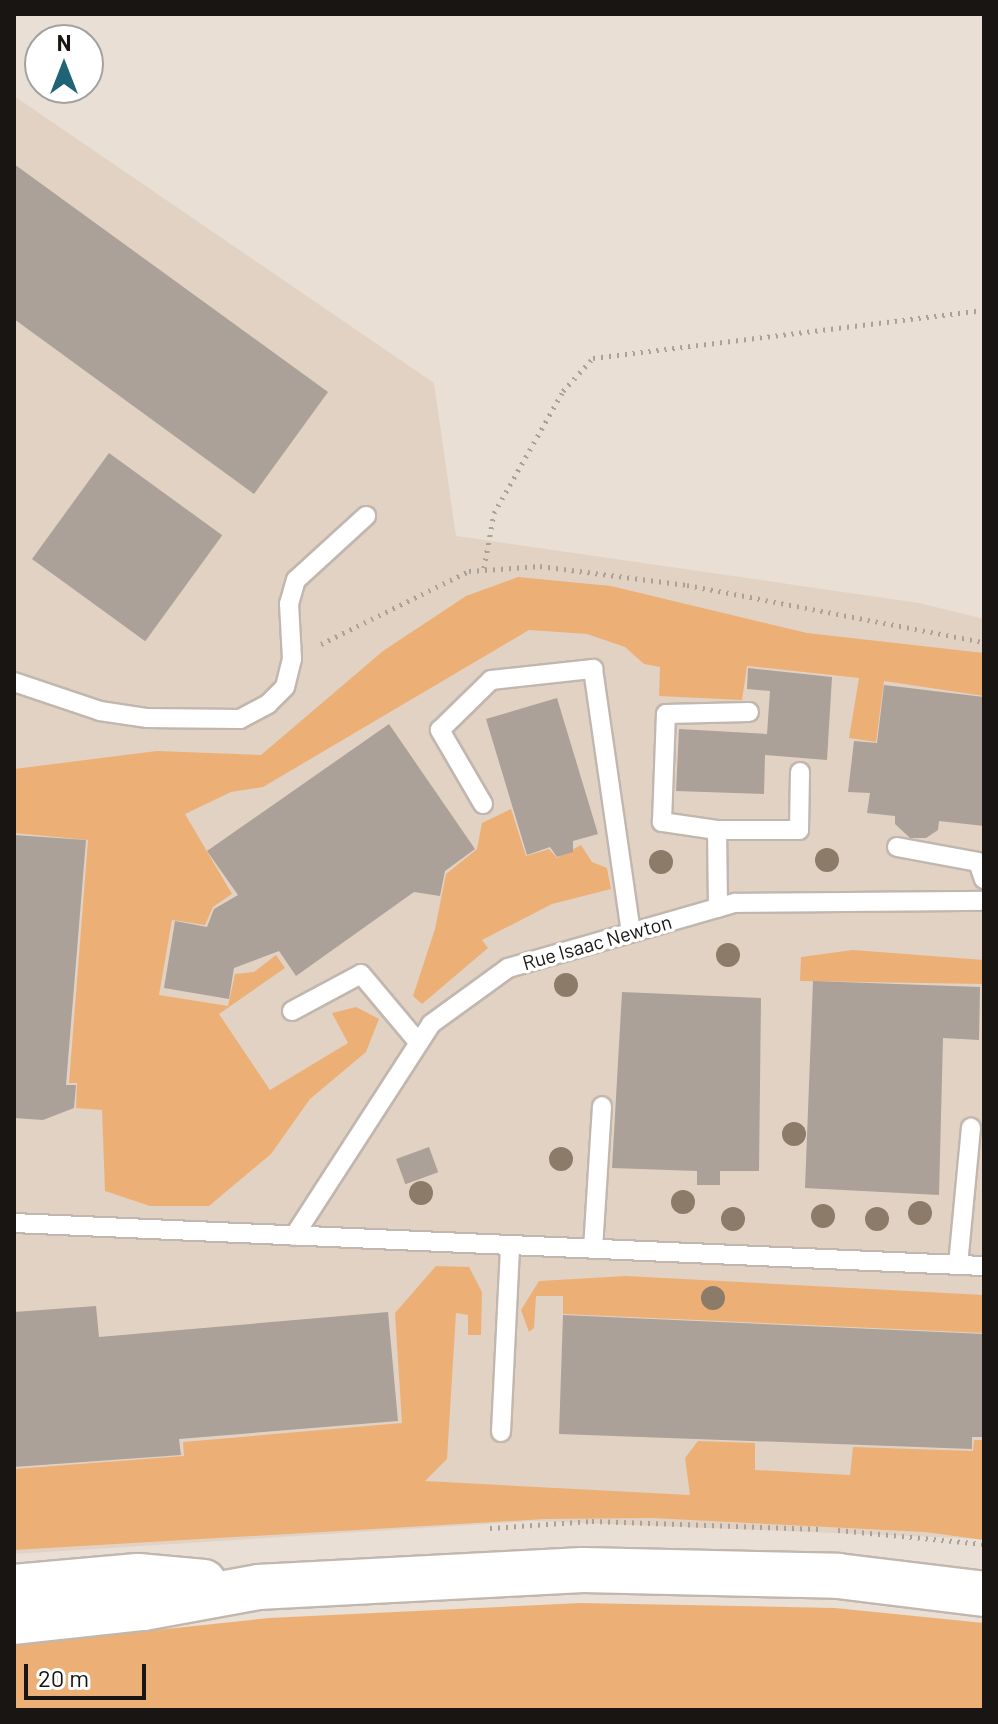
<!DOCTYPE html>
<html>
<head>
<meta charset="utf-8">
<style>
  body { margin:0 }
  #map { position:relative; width:998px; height:1724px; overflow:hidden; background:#e9dfd5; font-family:Barlow,sans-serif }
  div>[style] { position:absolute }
  .built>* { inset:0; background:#e2d2c3 }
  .green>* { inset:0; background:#ecb077 }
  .building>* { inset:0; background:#aba199; transform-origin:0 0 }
  .path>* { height:5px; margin-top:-2.5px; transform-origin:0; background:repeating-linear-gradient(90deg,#aaa29a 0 2px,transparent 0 8px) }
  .roads { filter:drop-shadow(2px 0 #c1b7ae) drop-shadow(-2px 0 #c1b7ae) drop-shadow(0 2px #c1b7ae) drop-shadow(0 -2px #c1b7ae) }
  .service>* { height:18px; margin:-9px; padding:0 9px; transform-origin:9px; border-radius:9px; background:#fff }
  .secondary>* { height:44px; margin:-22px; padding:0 22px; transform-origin:22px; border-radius:22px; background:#fff }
  .trees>* { width:24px; height:24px; margin:-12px; border-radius:50%; background:#8d7b69 }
  span { translate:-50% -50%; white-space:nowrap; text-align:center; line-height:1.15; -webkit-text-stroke:7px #fff; paint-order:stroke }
  .street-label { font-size:20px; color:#181512 }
  .frame { position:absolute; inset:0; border:16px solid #181512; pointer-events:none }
  .north { position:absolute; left:24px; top:24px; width:80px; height:80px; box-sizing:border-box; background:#fff; border:2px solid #a3a1a0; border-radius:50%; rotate:0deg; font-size:22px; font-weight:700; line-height:32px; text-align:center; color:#181512 }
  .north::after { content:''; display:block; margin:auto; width:28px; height:36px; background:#206376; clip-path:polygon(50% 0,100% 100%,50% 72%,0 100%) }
  .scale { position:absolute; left:24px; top:1664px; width:122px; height:36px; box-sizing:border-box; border:4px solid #181512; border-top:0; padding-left:10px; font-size:24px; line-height:28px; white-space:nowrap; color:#181512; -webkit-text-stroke:6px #fff; paint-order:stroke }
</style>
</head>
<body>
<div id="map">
  <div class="built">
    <i style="clip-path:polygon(14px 96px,434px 383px,456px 536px,919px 603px,984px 619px,984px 1539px,534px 1521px,14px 1554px)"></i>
  </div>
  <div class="green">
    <i style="clip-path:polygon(518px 577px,611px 586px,807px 633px,984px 653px,984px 696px,884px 681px,876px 742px,849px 738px,859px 678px,747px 666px,742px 700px,659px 696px,660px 667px,644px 664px,625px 647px,587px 634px,529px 630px,263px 787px,231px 792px,185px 814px,232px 894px,213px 907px,205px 925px,172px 920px,159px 995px,228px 1006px,235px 974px,254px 972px,276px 955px,285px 968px,219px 1014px,270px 1090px,348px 1043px,332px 1013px,356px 1007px,379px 1019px,366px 1052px,310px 1099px,271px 1154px,209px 1206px,150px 1206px,105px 1191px,102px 1110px,76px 1108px,77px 1083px,69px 1083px,88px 840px,14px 833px,14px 769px,157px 751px,261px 755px,383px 651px,466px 596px)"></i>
    <i style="clip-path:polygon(511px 809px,526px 856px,549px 849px,557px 858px,581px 845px,592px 862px,607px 868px,611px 889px,552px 904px,482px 940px,488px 948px,422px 1004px,413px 996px,435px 929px,446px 874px,477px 849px,482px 823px)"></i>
    <i style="clip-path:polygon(853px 950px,984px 960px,984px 984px,800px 981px,801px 957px)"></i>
    <i style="clip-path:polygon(436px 1266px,469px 1267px,482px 1292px,481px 1335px,468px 1335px,468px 1315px,456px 1313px,447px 1459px,425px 1481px,690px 1495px,685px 1458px,698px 1441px,755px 1443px,755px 1470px,850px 1475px,853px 1447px,973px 1451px,974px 1440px,984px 1440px,984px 1540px,925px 1532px,652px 1518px,545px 1519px,14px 1550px,14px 1469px,184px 1456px,183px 1442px,402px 1423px,395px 1313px)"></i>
    <i style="clip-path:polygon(626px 1276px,984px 1295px,984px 1333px,563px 1314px,563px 1296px,536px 1296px,534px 1328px,529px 1332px,521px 1310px,539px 1281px)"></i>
    <i style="clip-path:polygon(580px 1603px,835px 1608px,984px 1623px,984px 1710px,14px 1710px,14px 1645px,269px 1618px)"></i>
  </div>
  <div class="building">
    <i style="clip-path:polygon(14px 164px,328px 392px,254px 494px,14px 319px)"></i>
    <i style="left:109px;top:453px;width:140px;height:131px;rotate:36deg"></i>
    <i style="clip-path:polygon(748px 668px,832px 677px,827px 760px,765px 755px,764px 794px,676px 791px,679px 729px,767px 734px,770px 691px,747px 689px)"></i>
    <i style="clip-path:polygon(884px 685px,984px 697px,984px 826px,939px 821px,938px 830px,926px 838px,910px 838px,895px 824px,895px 816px,867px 813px,870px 793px,848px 792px,854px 741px,877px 743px)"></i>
    <i style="clip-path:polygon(557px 698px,598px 834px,573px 841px,573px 852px,557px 857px,550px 847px,527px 855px,486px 719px)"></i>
    <i style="clip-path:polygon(389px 724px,475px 849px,445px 871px,440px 896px,414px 892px,296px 976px,279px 951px,234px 968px,229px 999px,164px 988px,175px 921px,207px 927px,214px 909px,238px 895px,207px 851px)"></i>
    <i style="clip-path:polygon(14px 835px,86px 840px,66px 1085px,76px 1085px,74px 1108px,43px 1120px,14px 1118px)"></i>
    <i style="clip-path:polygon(813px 981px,980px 987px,979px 1040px,943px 1038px,939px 1195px,805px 1188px)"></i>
    <i style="clip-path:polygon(622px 992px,761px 998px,759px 1171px,720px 1171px,720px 1185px,697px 1185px,697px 1171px,612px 1168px)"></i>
    <i style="left:429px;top:1147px;width:27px;height:35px;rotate:70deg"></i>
    <i style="clip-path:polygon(96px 1306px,99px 1337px,388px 1312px,398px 1421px,179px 1439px,181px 1455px,14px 1467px,14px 1312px)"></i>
    <i style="clip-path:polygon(563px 1315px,984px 1334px,984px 1437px,972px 1437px,972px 1449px,559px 1434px)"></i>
  </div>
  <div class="path">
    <i style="left:484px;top:568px;width:56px;rotate:-79.7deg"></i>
    <i style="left:494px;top:513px;width:140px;rotate:-60.5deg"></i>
    <i style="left:563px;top:391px;width:45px;rotate:-47.7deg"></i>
    <i style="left:593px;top:358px;width:394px;rotate:-7deg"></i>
    <i style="left:321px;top:644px;width:165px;rotate:-26.3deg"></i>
    <i style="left:469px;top:571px;width:71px;rotate:-4deg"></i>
    <i style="left:540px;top:566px;width:148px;rotate:7.4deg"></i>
    <i style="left:687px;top:585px;width:302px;rotate:10.9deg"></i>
    <i style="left:490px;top:1528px;width:102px;rotate:-3.9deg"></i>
    <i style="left:592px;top:1521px;width:228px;rotate:2deg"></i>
    <i style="left:838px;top:1530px;width:147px;rotate:5.5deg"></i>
  </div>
  <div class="roads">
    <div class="service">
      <i style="left:14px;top:682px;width:91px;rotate:18.6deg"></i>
      <i style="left:100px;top:711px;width:48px;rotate:8.5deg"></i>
      <i style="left:147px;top:718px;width:93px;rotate:0.6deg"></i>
      <i style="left:240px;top:719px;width:32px;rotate:-28deg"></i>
      <i style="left:268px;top:704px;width:24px;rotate:-45deg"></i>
      <i style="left:285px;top:687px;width:29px;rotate:-76deg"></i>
      <i style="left:292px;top:659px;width:55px;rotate:-93.1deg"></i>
      <i style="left:289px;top:604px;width:25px;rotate:-74deg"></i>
      <i style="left:296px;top:580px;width:95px;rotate:-42.4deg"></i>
      <i style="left:483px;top:804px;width:86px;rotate:-120.2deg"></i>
      <i style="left:440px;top:730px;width:71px;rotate:-44.4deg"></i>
      <i style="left:491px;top:680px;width:103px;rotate:-6.2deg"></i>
      <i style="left:593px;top:669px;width:266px;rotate:81.8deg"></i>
      <i style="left:717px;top:830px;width:56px;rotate:-171.7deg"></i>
      <i style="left:662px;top:822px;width:108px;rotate:-87.9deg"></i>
      <i style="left:666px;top:714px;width:83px;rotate:-1.4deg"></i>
      <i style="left:897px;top:847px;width:82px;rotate:10.5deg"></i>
      <i style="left:978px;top:862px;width:18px;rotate:71deg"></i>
      <i style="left:718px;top:908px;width:78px;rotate:-90.7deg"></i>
      <i style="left:717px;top:830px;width:82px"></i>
      <i style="left:799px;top:830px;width:58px;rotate:-89deg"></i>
      <i style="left:292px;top:1011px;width:78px;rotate:-28.2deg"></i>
      <i style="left:361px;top:974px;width:90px;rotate:50deg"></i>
      <i style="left:14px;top:1223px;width:971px;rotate:2.54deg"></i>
      <i style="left:294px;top:1236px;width:252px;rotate:-57.1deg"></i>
      <i style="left:431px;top:1024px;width:95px;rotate:-36deg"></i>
      <i style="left:508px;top:968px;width:236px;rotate:-16deg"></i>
      <i style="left:735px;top:903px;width:249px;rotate:-0.5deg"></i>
      <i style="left:593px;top:1249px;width:143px;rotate:-86.4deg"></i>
      <i style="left:958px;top:1265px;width:138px;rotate:-84.6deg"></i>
      <i style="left:501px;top:1432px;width:187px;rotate:-87.2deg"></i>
    </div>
    <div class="secondary">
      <i style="left:14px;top:1587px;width:124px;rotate:-5.1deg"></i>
      <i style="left:138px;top:1576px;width:66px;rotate:5.2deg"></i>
      <i style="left:14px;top:1622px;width:130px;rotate:-6.2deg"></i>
      <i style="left:143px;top:1608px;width:117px;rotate:-10.3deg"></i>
      <i style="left:258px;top:1587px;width:325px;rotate:-3deg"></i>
      <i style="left:583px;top:1570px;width:255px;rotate:1.3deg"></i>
      <i style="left:838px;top:1576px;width:147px;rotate:7deg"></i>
    </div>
  </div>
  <div class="trees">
    <i style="left:827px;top:860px"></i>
    <i style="left:661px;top:862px"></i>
    <i style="left:728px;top:955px"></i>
    <i style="left:566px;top:985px"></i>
    <i style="left:794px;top:1134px"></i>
    <i style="left:561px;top:1159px"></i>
    <i style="left:421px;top:1193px"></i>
    <i style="left:683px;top:1202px"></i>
    <i style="left:920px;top:1213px"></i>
    <i style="left:823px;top:1216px"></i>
    <i style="left:733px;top:1219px"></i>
    <i style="left:877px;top:1219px"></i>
    <i style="left:713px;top:1298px"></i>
  </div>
  <div class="street-label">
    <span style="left:597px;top:942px;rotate:-16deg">Rue Isaac Newton</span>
  </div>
  <div class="frame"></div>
  <div class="north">N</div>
  <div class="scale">20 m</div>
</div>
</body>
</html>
